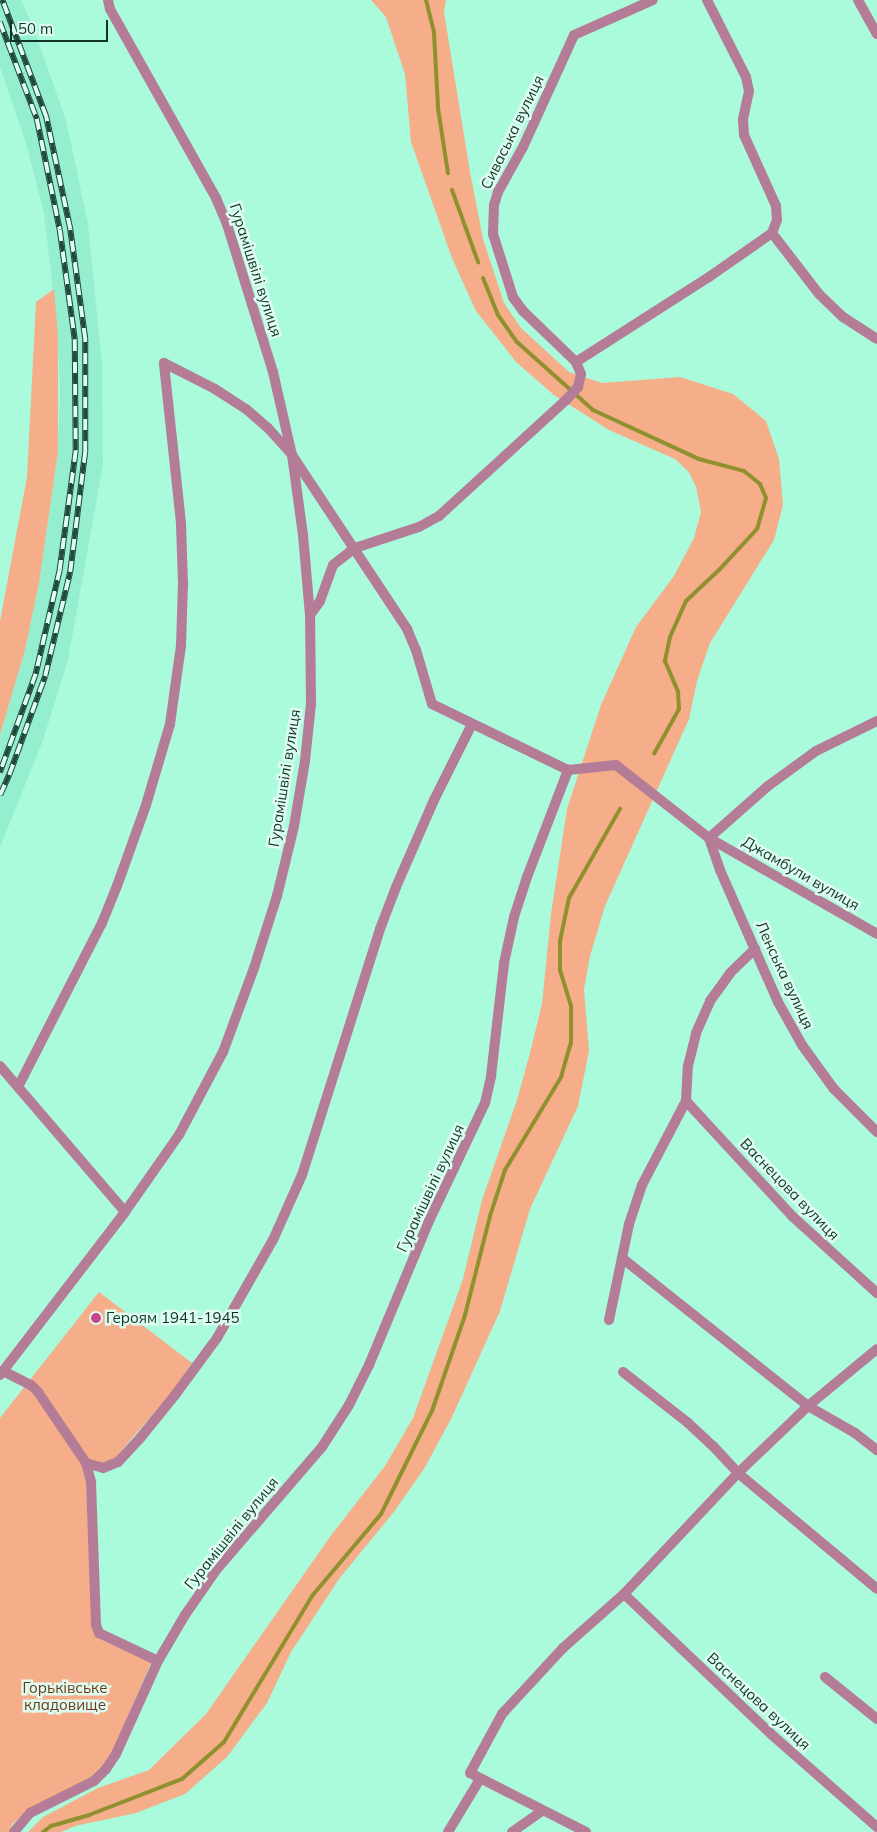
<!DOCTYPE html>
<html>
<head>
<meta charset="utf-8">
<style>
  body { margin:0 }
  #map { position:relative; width:877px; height:1832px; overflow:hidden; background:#aafadc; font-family:Mulish,sans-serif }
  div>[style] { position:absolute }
  .built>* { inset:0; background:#95efcf }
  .green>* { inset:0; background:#f5ae89 }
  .stream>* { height:4px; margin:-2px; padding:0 2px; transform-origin:2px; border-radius:2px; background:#90902f }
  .street>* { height:10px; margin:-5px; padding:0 5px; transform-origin:5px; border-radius:5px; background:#b57c97 }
  .rail>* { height:5.5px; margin-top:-2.75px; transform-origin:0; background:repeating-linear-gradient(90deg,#defcf0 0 11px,#22493c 0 22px); box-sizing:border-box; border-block:1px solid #22493c }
  .dots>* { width:14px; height:14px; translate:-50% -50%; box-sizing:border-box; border:2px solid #defcf0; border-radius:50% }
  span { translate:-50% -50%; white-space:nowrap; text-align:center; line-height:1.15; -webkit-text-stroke:5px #defcf0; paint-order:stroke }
  .street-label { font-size:15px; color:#123429 }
  .poi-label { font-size:15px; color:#123429 }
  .left { translate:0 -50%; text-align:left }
  .park-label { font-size:15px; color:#6e3818 }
  .scale { position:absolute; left:10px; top:20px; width:98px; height:22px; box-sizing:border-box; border:2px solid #123429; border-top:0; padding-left:6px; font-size:15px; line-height:18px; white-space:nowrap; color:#123429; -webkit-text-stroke:4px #defcf0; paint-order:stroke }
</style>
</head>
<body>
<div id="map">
  <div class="built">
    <i style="clip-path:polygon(0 0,21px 0,32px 24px,66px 120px,88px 224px,102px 364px,103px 464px,68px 660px,42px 743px,0 847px,0 735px,25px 650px,39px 583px,58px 452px,60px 394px,58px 335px,44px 213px,26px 143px,0 67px)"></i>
  </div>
  <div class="green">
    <i style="clip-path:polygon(371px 0,446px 0,444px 12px,470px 172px,483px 239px,504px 303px,521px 328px,569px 372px,602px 383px,680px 377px,733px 394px,766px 421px,779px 459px,783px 505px,774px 540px,710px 643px,697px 681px,689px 719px,605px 906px,590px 956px,584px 989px,589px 1051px,578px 1106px,530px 1209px,500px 1311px,452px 1417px,424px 1469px,393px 1513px,339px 1579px,291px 1652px,267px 1703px,227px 1757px,185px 1794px,136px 1813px,75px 1826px,61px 1832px,28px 1832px,43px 1817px,98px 1788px,149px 1770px,206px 1714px,332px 1534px,385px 1466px,413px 1418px,463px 1279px,482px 1200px,517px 1100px,530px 1053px,542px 1004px,551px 914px,567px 809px,601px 705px,636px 627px,674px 576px,694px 538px,701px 512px,696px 487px,689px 472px,675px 459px,609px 430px,554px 395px,516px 362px,476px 311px,452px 258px,411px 142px,405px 74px,386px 17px)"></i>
    <i style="clip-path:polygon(54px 289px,58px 335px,58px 452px,39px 583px,25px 650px,0 735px,0 621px,27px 477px,36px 302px)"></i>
    <i style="clip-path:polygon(99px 1292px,192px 1363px,171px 1393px,115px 1458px,103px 1463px,82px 1465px,86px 1483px,92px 1626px,95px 1636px,104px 1641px,151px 1663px,112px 1752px,102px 1766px,91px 1777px,27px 1810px,11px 1826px,9px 1832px,0 1832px,0 1418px)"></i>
  </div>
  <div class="stream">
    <i style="left:426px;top:0;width:34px;rotate:76deg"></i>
    <i style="left:434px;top:33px;width:75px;rotate:86.9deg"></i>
    <i style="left:438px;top:108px;width:66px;rotate:81.3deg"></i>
    <i style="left:452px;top:190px;width:77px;rotate:70.1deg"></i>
    <i style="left:483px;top:278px;width:40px;rotate:68deg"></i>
    <i style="left:498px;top:315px;width:33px;rotate:55deg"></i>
    <i style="left:517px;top:342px;width:102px;rotate:41.8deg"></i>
    <i style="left:593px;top:410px;width:117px;rotate:24.8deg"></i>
    <i style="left:699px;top:459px;width:47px;rotate:14.9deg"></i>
    <i style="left:744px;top:471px;width:21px;rotate:39deg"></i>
    <i style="left:760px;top:484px;width:15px;rotate:67deg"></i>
    <i style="left:766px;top:498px;width:32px;rotate:106deg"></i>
    <i style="left:757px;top:529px;width:54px;rotate:132.8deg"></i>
    <i style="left:720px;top:569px;width:47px;rotate:136.7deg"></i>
    <i style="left:686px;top:601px;width:39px;rotate:114deg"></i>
    <i style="left:670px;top:637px;width:25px;rotate:102deg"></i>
    <i style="left:665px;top:661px;width:33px;rotate:67deg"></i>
    <i style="left:678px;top:691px;width:18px;rotate:87deg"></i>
    <i style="left:679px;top:709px;width:51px;rotate:119.1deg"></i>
    <i style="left:43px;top:1832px;width:10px;rotate:-37deg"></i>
    <i style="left:51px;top:1826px;width:40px;rotate:-16deg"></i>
    <i style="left:89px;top:1815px;width:100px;rotate:-21.2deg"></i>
    <i style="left:182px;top:1779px;width:56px;rotate:-41.4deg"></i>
    <i style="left:224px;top:1742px;width:170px;rotate:-58.9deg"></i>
    <i style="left:312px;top:1596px;width:107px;rotate:-49.9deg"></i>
    <i style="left:381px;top:1514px;width:115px;rotate:-63.7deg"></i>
    <i style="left:432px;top:1411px;width:102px;rotate:-71deg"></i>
    <i style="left:465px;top:1315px;width:102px;rotate:-75.8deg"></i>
    <i style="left:490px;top:1216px;width:48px;rotate:-71.9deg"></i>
    <i style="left:505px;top:1170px;width:109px;rotate:-58.9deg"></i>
    <i style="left:561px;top:1077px;width:35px;rotate:-74deg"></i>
    <i style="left:571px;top:1043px;width:37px;rotate:-90deg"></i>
    <i style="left:571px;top:1006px;width:38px;rotate:-107deg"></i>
    <i style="left:560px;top:970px;width:29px;rotate:-90deg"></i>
    <i style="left:560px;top:941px;width:44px;rotate:-78.2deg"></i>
    <i style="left:569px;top:898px;width:103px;rotate:-60.2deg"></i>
  </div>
  <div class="street">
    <i style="left:707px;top:0;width:86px;rotate:63.1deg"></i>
    <i style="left:746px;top:77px;width:14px;rotate:78deg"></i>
    <i style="left:749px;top:91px;width:30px;rotate:102deg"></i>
    <i style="left:743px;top:120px;width:15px;rotate:86deg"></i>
    <i style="left:744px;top:135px;width:78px;rotate:65.7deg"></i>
    <i style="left:776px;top:206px;width:14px;rotate:86deg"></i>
    <i style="left:777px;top:220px;width:14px;rotate:111deg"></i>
    <i style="left:858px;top:0;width:39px;rotate:61deg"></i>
    <i style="left:772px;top:233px;width:77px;rotate:52.4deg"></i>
    <i style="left:819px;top:294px;width:33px;rotate:44deg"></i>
    <i style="left:843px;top:317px;width:40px;rotate:32.9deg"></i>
    <i style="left:576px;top:362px;width:158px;rotate:-32.6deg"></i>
    <i style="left:709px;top:277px;width:77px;rotate:-34.9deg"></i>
    <i style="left:164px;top:363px;width:57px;rotate:27deg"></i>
    <i style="left:215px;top:389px;width:37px;rotate:33deg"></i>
    <i style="left:246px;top:409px;width:29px;rotate:41deg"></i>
    <i style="left:268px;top:428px;width:36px;rotate:48deg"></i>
    <i style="left:292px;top:455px;width:209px;rotate:56.5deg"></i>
    <i style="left:407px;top:629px;width:23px;rotate:67deg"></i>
    <i style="left:416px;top:650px;width:56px;rotate:73.5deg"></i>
    <i style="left:432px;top:704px;width:151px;rotate:25.9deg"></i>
    <i style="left:310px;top:615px;width:17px;rotate:-54deg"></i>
    <i style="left:320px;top:601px;width:38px;rotate:-70deg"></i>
    <i style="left:333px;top:565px;width:28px;rotate:-38deg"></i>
    <i style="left:355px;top:548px;width:67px;rotate:-18.2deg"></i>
    <i style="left:419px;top:527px;width:23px;rotate:-29deg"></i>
    <i style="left:439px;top:516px;width:172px;rotate:-42.4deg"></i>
    <i style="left:566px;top:400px;width:18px;rotate:-47deg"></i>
    <i style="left:578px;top:387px;width:13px;rotate:-77deg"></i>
    <i style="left:581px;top:374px;width:13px;rotate:-113deg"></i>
    <i style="left:576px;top:362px;width:74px;rotate:-136.1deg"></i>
    <i style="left:523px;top:311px;width:17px;rotate:-126deg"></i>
    <i style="left:513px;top:297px;width:66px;rotate:-107.6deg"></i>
    <i style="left:493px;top:234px;width:29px;rotate:-88deg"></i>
    <i style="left:494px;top:205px;width:14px;rotate:-73deg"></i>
    <i style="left:498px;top:192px;width:51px;rotate:-60.9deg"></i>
    <i style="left:523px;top:147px;width:123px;rotate:-65.5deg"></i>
    <i style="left:574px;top:35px;width:86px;rotate:-23.9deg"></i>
    <i style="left:568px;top:770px;width:48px;rotate:-5.9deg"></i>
    <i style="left:616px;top:765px;width:118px;rotate:38.1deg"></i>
    <i style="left:709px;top:838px;width:193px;rotate:29.7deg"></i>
    <i style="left:709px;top:838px;width:34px;rotate:71deg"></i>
    <i style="left:720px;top:870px;width:144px;rotate:66.3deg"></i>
    <i style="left:778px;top:1002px;width:49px;rotate:60.8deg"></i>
    <i style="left:802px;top:1045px;width:54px;rotate:54deg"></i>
    <i style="left:834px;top:1089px;width:61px;rotate:45deg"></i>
    <i style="left:709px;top:838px;width:79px;rotate:-41.4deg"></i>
    <i style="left:768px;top:786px;width:59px;rotate:-36.1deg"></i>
    <i style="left:816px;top:751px;width:68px;rotate:-26.2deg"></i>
    <i style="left:0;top:1066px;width:192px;rotate:49.4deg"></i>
    <i style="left:18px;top:1087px;width:184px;rotate:-62.9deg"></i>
    <i style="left:102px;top:923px;width:40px;rotate:-68deg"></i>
    <i style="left:117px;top:886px;width:86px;rotate:-70.3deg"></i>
    <i style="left:146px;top:805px;width:84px;rotate:-73.5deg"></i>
    <i style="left:170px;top:724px;width:79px;rotate:-82deg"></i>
    <i style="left:181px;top:646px;width:62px;rotate:-88.2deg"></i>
    <i style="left:183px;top:584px;width:61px;rotate:-91.9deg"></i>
    <i style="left:181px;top:523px;width:161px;rotate:-96.1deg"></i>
    <i style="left:686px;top:1101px;width:156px;rotate:47.3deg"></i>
    <i style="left:792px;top:1216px;width:115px;rotate:42.2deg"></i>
    <i style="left:622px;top:1258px;width:238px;rotate:38.5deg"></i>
    <i style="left:808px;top:1406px;width:54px;rotate:29.9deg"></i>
    <i style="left:855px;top:1433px;width:28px;rotate:38deg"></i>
    <i style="left:609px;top:1320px;width:98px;rotate:-78.2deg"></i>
    <i style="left:629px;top:1224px;width:41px;rotate:-71.6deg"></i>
    <i style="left:642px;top:1185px;width:95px;rotate:-62.4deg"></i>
    <i style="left:686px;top:1101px;width:35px;rotate:-87deg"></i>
    <i style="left:688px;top:1066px;width:34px;rotate:-76deg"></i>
    <i style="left:696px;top:1033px;width:35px;rotate:-66deg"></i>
    <i style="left:710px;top:1001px;width:34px;rotate:-54deg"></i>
    <i style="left:730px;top:973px;width:35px;rotate:-44deg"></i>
    <i style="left:3px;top:1371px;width:31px;rotate:27deg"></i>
    <i style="left:31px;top:1385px;width:10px;rotate:45deg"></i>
    <i style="left:38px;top:1392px;width:86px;rotate:55.9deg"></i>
    <i style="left:86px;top:1463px;width:20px;rotate:75deg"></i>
    <i style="left:91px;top:1482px;width:143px;rotate:88deg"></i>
    <i style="left:96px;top:1625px;width:9px;rotate:69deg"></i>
    <i style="left:99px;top:1633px;width:65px;rotate:25.4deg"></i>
    <i style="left:623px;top:1372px;width:81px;rotate:38deg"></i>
    <i style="left:687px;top:1422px;width:35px;rotate:43deg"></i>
    <i style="left:713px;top:1446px;width:37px;rotate:47deg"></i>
    <i style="left:738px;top:1473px;width:181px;rotate:39.8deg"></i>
    <i style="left:0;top:1375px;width:205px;rotate:-52.5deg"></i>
    <i style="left:125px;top:1212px;width:94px;rotate:-55deg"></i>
    <i style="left:179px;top:1135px;width:94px;rotate:-62.1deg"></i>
    <i style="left:223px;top:1052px;width:90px;rotate:-69.7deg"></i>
    <i style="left:254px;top:968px;width:76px;rotate:-72.3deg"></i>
    <i style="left:277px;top:896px;width:72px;rotate:-76.3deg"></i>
    <i style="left:294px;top:826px;width:66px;rotate:-80.4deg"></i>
    <i style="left:305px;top:761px;width:57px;rotate:-84deg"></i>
    <i style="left:311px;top:704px;width:89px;rotate:-90.6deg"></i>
    <i style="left:310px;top:615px;width:80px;rotate:-95deg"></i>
    <i style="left:303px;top:535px;width:81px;rotate:-97.8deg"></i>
    <i style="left:292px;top:455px;width:85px;rotate:-102.9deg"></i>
    <i style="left:273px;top:372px;width:155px;rotate:-107.3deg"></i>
    <i style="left:227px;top:224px;width:28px;rotate:-113deg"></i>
    <i style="left:216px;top:198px;width:217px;rotate:-119.3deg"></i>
    <i style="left:110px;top:9px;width:9px;rotate:-103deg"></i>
    <i style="left:86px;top:1463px;width:18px;rotate:16deg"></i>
    <i style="left:103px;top:1468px;width:16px;rotate:-22deg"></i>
    <i style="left:118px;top:1462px;width:34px;rotate:-47deg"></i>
    <i style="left:141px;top:1437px;width:54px;rotate:-51deg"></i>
    <i style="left:175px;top:1395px;width:71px;rotate:-53.6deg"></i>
    <i style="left:217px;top:1338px;width:113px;rotate:-60.3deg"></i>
    <i style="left:273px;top:1240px;width:71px;rotate:-66deg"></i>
    <i style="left:302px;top:1175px;width:258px;rotate:-72.4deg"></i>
    <i style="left:380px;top:929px;width:45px;rotate:-69.1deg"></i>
    <i style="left:396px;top:887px;width:95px;rotate:-66.4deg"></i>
    <i style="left:434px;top:800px;width:85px;rotate:-63.4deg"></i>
    <i style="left:624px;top:1594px;width:203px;rotate:43.6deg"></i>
    <i style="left:771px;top:1734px;width:141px;rotate:41.3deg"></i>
    <i style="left:825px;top:1677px;width:67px;rotate:38.9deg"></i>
    <i style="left:14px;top:1832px;width:25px;rotate:-50deg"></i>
    <i style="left:30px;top:1813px;width:72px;rotate:-26.6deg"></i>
    <i style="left:94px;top:1781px;width:17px;rotate:-45deg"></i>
    <i style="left:106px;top:1769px;width:18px;rotate:-56deg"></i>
    <i style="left:116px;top:1754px;width:102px;rotate:-65.7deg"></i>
    <i style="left:158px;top:1661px;width:53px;rotate:-59.6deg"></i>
    <i style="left:185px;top:1615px;width:56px;rotate:-55.2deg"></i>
    <i style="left:217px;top:1569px;width:161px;rotate:-49.3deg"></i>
    <i style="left:322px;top:1447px;width:50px;rotate:-57.3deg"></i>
    <i style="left:349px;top:1405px;width:45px;rotate:-63.4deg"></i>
    <i style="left:369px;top:1365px;width:154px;rotate:-67.4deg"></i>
    <i style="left:428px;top:1223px;width:133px;rotate:-64.6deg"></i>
    <i style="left:485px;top:1103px;width:28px;rotate:-77deg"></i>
    <i style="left:491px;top:1076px;width:114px;rotate:-83.4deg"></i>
    <i style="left:504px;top:963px;width:47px;rotate:-77.7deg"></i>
    <i style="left:514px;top:917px;width:42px;rotate:-72deg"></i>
    <i style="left:527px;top:877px;width:115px;rotate:-69deg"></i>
    <i style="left:448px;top:1832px;width:62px;rotate:-58.9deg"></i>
    <i style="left:512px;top:1832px;width:37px;rotate:-35deg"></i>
    <i style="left:586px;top:1832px;width:130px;rotate:-153deg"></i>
    <i style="left:470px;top:1773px;width:67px;rotate:-61.5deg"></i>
    <i style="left:502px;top:1714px;width:90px;rotate:-47.3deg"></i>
    <i style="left:563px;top:1648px;width:81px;rotate:-41.5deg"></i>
    <i style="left:624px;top:1594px;width:166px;rotate:-46.7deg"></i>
    <i style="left:738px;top:1473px;width:97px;rotate:-43.7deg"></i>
    <i style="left:808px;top:1406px;width:89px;rotate:-39.6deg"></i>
  </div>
  <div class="rail">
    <i style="left:0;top:22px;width:104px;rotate:69.1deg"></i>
    <i style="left:37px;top:119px;width:113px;rotate:78.3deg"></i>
    <i style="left:60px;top:230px;width:111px;rotate:82.2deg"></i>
    <i style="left:75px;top:340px;width:111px;rotate:89.5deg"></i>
    <i style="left:76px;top:451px;width:120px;rotate:97.7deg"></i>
    <i style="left:60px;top:570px;width:107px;rotate:103deg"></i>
    <i style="left:36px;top:674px;width:105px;rotate:110deg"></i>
    <i style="left:0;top:795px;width:22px;rotate:-66deg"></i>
    <i style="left:9px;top:775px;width:105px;rotate:-70deg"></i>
    <i style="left:45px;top:676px;width:107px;rotate:-76.5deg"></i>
    <i style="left:70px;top:572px;width:121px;rotate:-82.9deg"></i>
    <i style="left:85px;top:452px;width:113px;rotate:-90deg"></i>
    <i style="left:85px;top:339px;width:111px;rotate:-97.8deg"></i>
    <i style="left:70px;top:229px;width:115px;rotate:-102.1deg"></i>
    <i style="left:46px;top:117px;width:125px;rotate:-110.6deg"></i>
  </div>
  <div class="dots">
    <i style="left:96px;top:1318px;background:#c6458e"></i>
  </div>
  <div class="street-label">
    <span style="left:512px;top:132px;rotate:-64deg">Сиваська вулиця</span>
    <span style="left:256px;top:270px;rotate:72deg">Гурамішвілі вулиця</span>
    <span style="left:284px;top:778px;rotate:-81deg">Гурамішвілі вулиця</span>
    <span style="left:801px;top:873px;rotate:30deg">Джамбули вулиця</span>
    <span style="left:785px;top:975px;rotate:65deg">Ленська вулиця</span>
    <span style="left:430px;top:1188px;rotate:-65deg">Гурамішвілі вулиця</span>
    <span style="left:790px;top:1189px;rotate:46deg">Васнецова вулиця</span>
    <span style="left:231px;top:1533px;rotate:-51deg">Гурамішвілі вулиця</span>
    <span style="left:759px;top:1701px;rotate:43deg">Васнецова вулиця</span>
  </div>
  <div class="poi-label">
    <span class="left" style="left:106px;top:1318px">Героям 1941-1945</span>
  </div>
  <div class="park-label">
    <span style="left:65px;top:1696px">Горьківське<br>кладовище</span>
  </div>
  <div class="scale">50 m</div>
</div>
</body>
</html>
